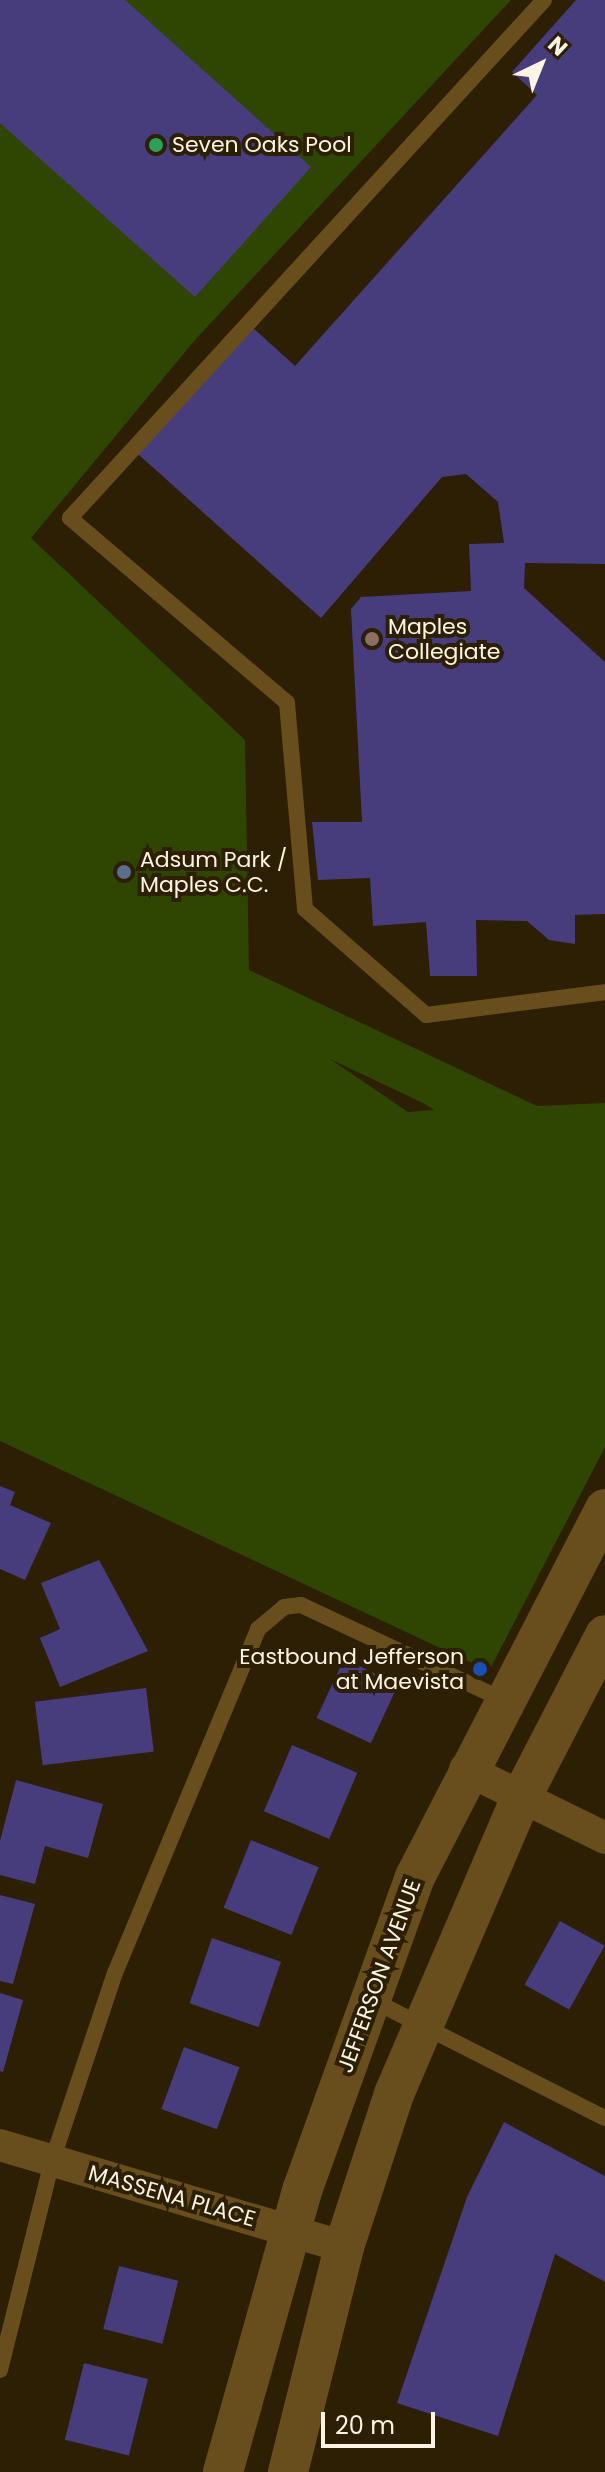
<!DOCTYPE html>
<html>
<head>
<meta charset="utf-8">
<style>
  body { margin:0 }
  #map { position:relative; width:605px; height:2472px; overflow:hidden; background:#2c1f03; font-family:Poppins,sans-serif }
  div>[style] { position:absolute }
  .green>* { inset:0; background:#2f4603 }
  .building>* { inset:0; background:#473d7d; transform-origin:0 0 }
  .service>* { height:16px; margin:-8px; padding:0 8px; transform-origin:8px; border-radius:8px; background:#684e1d }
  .minor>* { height:32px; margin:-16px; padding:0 16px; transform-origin:16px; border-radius:16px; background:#684e1d }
  .tertiary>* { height:40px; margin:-20px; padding:0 20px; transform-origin:20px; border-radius:20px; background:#684e1d }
  .dots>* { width:22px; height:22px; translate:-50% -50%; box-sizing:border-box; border:4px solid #2c1f03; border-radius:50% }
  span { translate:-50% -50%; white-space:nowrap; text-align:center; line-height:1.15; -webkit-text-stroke:8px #2c1f03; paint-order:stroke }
  .poi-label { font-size:22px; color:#fdf4e4 }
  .left { translate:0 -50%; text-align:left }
  .right { translate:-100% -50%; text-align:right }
  .street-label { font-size:22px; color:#fdf4e4 }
  .north { position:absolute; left:501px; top:24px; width:80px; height:80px; -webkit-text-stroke:6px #2c1f03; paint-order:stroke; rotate:43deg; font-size:22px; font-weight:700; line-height:32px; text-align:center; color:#fdf4e4 }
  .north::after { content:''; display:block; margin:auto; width:28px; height:36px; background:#fdf4e4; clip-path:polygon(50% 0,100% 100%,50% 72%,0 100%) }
  .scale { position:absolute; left:321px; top:2412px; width:114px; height:36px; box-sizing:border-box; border:4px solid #fdf4e4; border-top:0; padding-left:10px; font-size:24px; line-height:28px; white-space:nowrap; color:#fdf4e4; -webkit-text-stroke:6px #2c1f03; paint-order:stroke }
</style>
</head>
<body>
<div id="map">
  <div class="green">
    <i style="clip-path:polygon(evenodd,0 0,511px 0,195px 340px,31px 538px,245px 740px,249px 970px,537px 1106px,605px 1103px,605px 1447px,489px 1671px,0 1441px,0 0,330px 1059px,423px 1103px,434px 1110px,408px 1112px,330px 1059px)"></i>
  </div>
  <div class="building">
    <i style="clip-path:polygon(0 0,125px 0,311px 167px,195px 297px,0 123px)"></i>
    <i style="clip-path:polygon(576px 0,605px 0,605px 564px,525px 563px,524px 588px,605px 662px,605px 914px,575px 915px,575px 944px,549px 940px,527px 921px,476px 920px,477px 976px,430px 976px,426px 922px,373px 926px,370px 878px,318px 880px,312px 822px,362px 822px,351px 609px,361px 597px,471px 591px,469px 544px,504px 543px,498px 502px,466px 474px,442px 477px,321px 618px,138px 454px,252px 327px,295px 366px,537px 95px,512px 72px)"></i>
    <i style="clip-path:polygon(0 1486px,15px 1492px,10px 1505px,51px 1523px,25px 1580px,0 1569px)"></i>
    <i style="clip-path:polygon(99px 1560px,148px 1651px,60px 1687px,40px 1638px,60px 1629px,41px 1583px)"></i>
    <i style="left:344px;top:1659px;width:60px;height:65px;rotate:25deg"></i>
    <i style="left:146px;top:1688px;width:64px;height:112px;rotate:83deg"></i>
    <i style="left:292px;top:1745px;width:71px;height:72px;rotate:23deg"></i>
    <i style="clip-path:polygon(16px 1780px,103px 1804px,88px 1858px,45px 1846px,35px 1884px,0 1875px,0 1841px)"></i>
    <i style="left:251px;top:1840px;width:73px;height:73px;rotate:22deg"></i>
    <i style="clip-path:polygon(0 1895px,35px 1904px,13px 1984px,0 1981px)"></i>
    <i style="left:560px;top:1921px;width:51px;height:73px;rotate:29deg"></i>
    <i style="left:212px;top:1938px;width:73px;height:69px;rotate:19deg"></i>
    <i style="clip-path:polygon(0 1993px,23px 2000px,3px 2072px,0 2071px)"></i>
    <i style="left:184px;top:2047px;width:59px;height:66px;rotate:20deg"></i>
    <i style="clip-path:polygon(504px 2122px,605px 2176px,605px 2282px,555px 2254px,498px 2436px,397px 2403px,467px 2197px)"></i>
    <i style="left:119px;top:2266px;width:61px;height:65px;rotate:14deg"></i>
    <i style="left:84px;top:2363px;width:66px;height:79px;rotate:14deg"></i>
  </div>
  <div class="service">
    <i style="left:544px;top:0;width:702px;rotate:132.46deg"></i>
    <i style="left:70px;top:518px;width:285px;rotate:40.4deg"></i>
    <i style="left:287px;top:703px;width:207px;rotate:85deg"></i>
    <i style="left:305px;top:909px;width:161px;rotate:41.2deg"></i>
    <i style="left:426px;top:1015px;width:180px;rotate:-7.3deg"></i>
    <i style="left:370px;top:1999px;width:263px;rotate:26.9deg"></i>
    <i style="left:0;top:2370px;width:215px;rotate:-76deg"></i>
    <i style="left:52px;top:2161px;width:198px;rotate:-71.5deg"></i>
    <i style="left:115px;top:1973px;width:373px;rotate:-67.4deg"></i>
    <i style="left:258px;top:1629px;width:34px;rotate:-40deg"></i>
    <i style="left:284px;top:1607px;width:17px;rotate:-7deg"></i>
    <i style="left:301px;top:1605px;width:222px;rotate:25.1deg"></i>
  </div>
  <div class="minor">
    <i style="left:465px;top:1769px;width:156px;rotate:26.2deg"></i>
    <i style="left:0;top:2145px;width:359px;rotate:16.5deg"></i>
  </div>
  <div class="tertiary">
    <i style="left:223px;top:2472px;width:295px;rotate:-74.3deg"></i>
    <i style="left:303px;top:2188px;width:331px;rotate:-70.2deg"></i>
    <i style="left:415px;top:1877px;width:414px;rotate:-62.7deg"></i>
    <i style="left:288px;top:2472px;width:232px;rotate:-76deg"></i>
    <i style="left:344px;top:2247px;width:161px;rotate:-71.9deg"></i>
    <i style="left:394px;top:2094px;width:324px;rotate:-66.8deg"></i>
    <i style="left:522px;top:1796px;width:181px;rotate:-62.7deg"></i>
  </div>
  <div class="dots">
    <i style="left:156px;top:145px;background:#2e9e5b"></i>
    <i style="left:372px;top:639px;background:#8d6e63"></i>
    <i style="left:124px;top:872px;background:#5c6f8a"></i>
    <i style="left:480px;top:1669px;background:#1a4fb4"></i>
  </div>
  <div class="poi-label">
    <span class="left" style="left:172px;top:145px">Seven Oaks Pool</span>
    <span class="left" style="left:388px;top:639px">Maples<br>Collegiate</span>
    <span class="left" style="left:140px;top:872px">Adsum Park /<br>Maples C.C.</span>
    <span class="right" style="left:464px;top:1669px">Eastbound Jefferson<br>at Maevista</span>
  </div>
  <div class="street-label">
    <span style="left:379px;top:1976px;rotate:-70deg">JEFFERSON AVENUE</span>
    <span style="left:172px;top:2196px;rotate:16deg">MASSENA PLACE</span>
  </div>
  <div class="north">N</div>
  <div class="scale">20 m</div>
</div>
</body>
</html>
